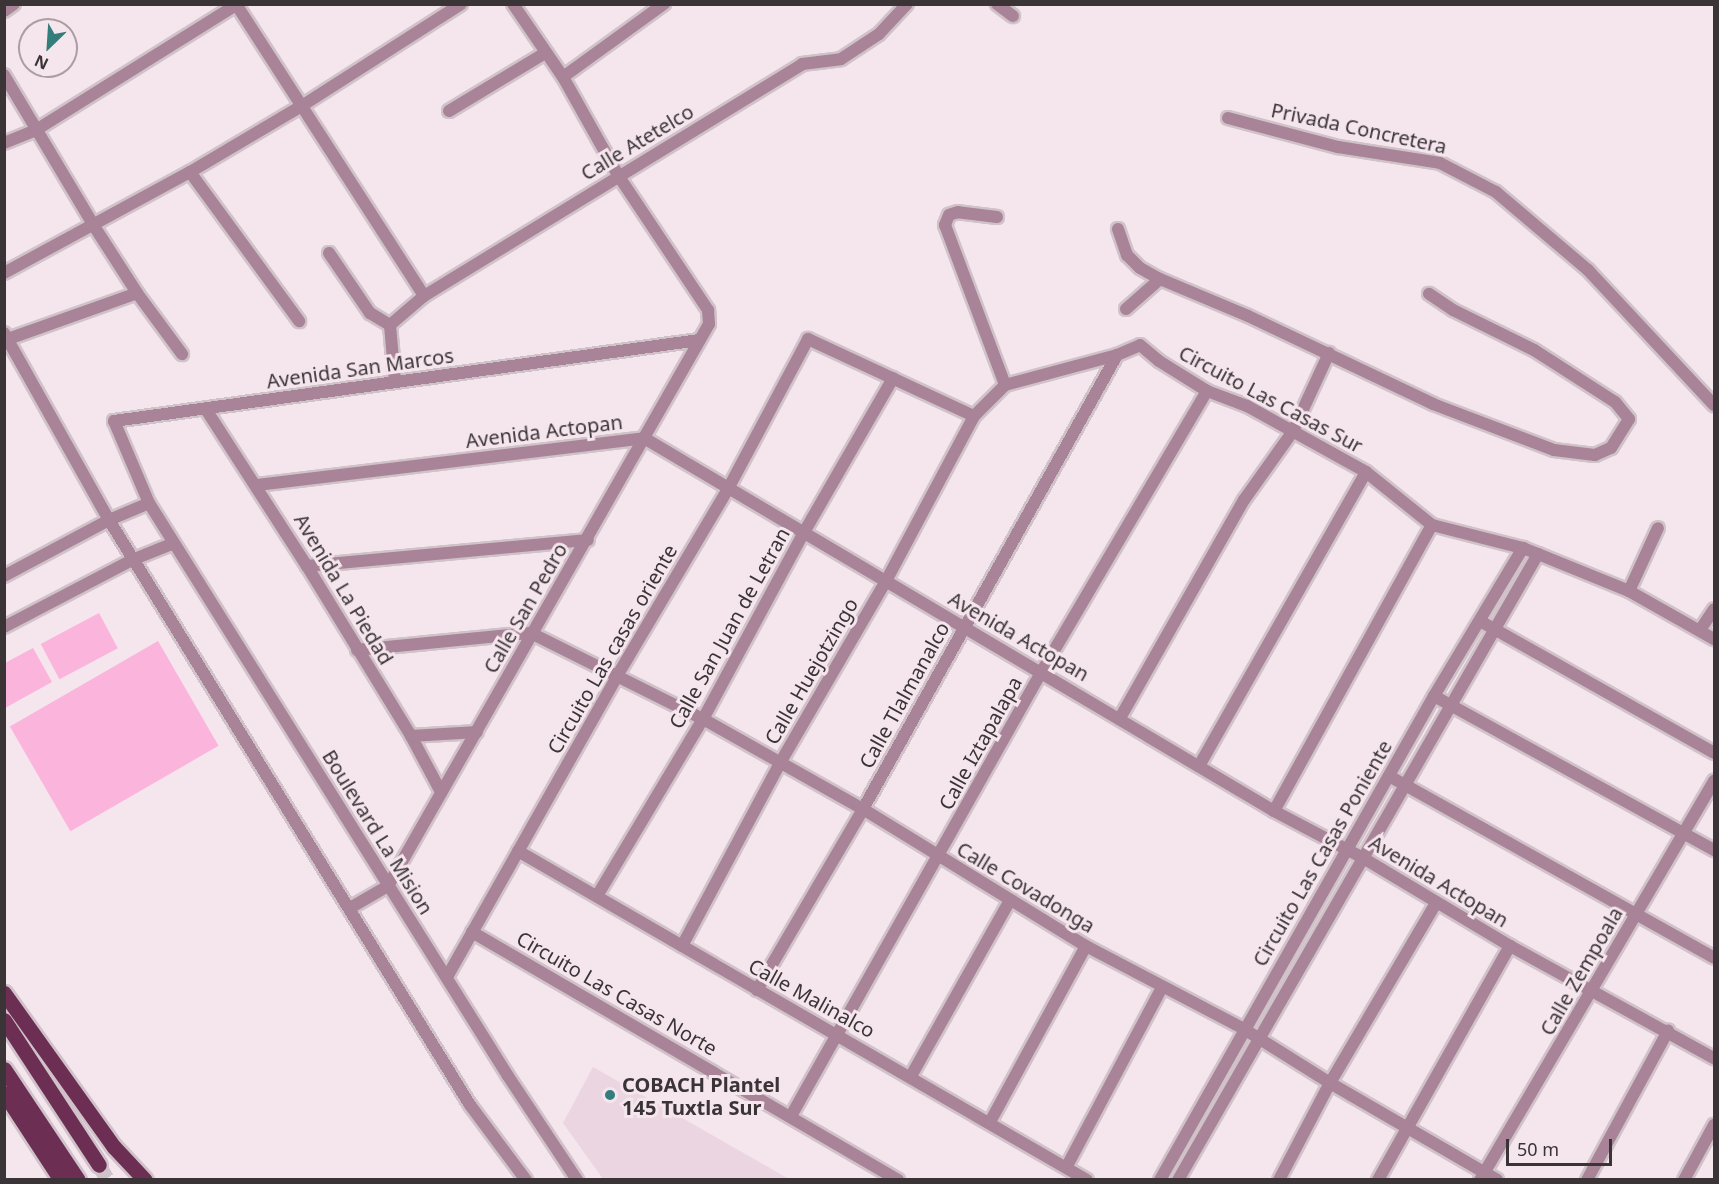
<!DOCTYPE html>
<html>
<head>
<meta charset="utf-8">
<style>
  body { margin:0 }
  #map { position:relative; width:1719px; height:1184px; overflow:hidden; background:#f5e5ed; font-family:"Noto Sans",sans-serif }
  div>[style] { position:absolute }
  .built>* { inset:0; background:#ebd5e0 }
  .green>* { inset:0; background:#fbb4db; transform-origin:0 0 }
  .primary-tunnel>* { height:15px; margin-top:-7.5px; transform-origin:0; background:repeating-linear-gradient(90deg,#d0c2c9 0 15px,transparent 0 23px) }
  .roads { filter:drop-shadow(2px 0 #d0c2c9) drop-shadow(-2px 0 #d0c2c9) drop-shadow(0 2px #d0c2c9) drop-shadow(0 -2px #d0c2c9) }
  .minor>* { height:12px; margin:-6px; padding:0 6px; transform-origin:6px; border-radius:6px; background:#a98397 }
  .tertiary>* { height:12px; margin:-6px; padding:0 6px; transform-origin:6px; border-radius:6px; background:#a98397 }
  .primary>* { height:15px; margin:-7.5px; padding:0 7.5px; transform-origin:7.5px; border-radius:7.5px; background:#6c2e53 }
  .dots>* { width:16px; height:16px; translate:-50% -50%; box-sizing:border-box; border:3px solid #f5e5ed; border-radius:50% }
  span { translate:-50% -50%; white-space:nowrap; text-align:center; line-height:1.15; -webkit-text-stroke:6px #f5e5ed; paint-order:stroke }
  .street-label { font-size:20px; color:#3a3437 }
  .poi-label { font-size:20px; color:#3a3437; font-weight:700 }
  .left { translate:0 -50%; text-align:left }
  .frame { position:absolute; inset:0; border:6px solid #3a3437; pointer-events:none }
  .north { position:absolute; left:18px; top:18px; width:60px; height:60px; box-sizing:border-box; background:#f5e5ed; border:2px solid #aa9ea4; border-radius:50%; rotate:205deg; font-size:16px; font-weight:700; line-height:24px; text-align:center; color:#3a3437 }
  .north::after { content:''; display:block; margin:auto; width:21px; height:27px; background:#347d7d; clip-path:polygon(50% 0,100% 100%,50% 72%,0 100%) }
  .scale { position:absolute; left:1506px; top:1139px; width:106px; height:27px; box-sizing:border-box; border:3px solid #3a3437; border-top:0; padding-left:8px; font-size:18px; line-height:21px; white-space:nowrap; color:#3a3437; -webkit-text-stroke:4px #f5e5ed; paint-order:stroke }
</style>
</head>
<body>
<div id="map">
  <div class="built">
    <i style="clip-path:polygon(593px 1067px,789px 1179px,603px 1179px,563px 1123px)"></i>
  </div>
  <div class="green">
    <i style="left:99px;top:613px;width:40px;height:66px;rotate:62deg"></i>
    <i style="left:158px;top:641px;width:121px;height:171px;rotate:60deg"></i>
    <i style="clip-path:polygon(33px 648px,52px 682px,5px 708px,5px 663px)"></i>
  </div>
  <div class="primary-tunnel">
    <i style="left:99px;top:1165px;width:17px;rotate:59deg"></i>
  </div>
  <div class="roads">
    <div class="minor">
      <i style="left:236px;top:4px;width:347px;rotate:57.2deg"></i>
      <i style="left:997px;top:4px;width:20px;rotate:37deg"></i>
      <i style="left:4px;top:11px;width:12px;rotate:-35deg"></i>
      <i style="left:4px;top:75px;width:176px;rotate:59.2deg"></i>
      <i style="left:94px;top:226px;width:80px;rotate:57.3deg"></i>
      <i style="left:137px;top:293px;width:76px;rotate:53.6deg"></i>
      <i style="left:563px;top:77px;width:125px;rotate:-35.9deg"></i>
      <i style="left:449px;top:111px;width:112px;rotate:-31.1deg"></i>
      <i style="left:1228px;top:118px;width:114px;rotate:14.8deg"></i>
      <i style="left:1338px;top:147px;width:103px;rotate:8.9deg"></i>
      <i style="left:1440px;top:163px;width:63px;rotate:27.4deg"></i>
      <i style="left:1496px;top:192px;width:121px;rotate:40.3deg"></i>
      <i style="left:1588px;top:270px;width:185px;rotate:47deg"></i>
      <i style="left:4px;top:143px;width:35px;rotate:-22deg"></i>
      <i style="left:36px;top:130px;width:236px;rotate:-32deg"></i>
      <i style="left:190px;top:172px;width:185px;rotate:53.8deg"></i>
      <i style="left:997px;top:217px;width:39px;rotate:-173deg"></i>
      <i style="left:958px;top:212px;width:9px;rotate:162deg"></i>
      <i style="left:949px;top:215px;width:11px;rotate:112deg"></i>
      <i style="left:945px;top:225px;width:171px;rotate:69.4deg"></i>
      <i style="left:1118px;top:229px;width:28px;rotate:71deg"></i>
      <i style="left:1127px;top:255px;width:18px;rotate:45deg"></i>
      <i style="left:1140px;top:268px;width:23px;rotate:29deg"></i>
      <i style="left:1160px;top:279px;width:95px;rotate:22.8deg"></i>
      <i style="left:1248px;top:316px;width:205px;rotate:25.4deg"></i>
      <i style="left:1433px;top:404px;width:129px;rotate:20.8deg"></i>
      <i style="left:1554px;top:450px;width:41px;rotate:7deg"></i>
      <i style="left:1595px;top:455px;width:17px;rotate:-24deg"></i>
      <i style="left:1611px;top:448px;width:34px;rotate:-58deg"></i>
      <i style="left:1629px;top:419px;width:22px;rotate:-129deg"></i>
      <i style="left:1615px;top:402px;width:96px;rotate:-147.3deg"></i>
      <i style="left:1534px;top:350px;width:90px;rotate:-153.7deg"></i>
      <i style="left:1453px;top:310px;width:29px;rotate:-146deg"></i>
      <i style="left:329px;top:253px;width:73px;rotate:55.7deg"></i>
      <i style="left:370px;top:313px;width:23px;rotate:31deg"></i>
      <i style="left:4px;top:273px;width:212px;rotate:-28.5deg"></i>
      <i style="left:190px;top:172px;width:128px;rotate:-30.6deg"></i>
      <i style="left:300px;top:107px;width:191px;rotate:-32.6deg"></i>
      <i style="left:1126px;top:309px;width:45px;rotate:-41.4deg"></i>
      <i style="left:390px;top:325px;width:45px;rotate:-40.5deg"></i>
      <i style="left:424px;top:296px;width:444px;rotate:-31.5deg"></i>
      <i style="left:802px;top:64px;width:39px;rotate:-7deg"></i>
      <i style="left:841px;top:59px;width:45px;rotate:-33.3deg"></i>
      <i style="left:879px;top:34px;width:41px;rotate:-47deg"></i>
      <i style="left:390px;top:325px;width:57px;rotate:85deg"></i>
      <i style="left:4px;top:333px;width:214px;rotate:60.7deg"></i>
      <i style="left:8px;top:339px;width:137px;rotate:-19.6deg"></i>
      <i style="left:207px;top:411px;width:184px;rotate:57.2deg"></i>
      <i style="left:307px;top:566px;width:199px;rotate:58.5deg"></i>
      <i style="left:411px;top:736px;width:64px;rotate:61.8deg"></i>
      <i style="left:257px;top:485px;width:390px;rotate:-6.9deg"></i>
      <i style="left:644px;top:438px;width:732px;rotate:30.63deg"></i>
      <i style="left:1274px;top:811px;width:101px;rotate:27.8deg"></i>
      <i style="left:1363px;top:858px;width:171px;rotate:30.9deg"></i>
      <i style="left:1510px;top:946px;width:233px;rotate:28.8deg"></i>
      <i style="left:149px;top:503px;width:89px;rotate:-113.1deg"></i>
      <i style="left:114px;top:421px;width:591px;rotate:-7.88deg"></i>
      <i style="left:1538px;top:554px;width:98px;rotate:22.1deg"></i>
      <i style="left:1629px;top:591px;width:98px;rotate:29.5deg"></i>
      <i style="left:307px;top:566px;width:282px;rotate:-5.3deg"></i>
      <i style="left:1629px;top:591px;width:69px;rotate:-65.3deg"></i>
      <i style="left:1480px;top:621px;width:269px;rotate:29.4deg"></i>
      <i style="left:1700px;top:630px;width:25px;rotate:-56deg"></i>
      <i style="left:357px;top:650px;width:175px;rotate:-5.6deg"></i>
      <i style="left:531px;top:633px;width:192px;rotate:26.6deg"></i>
      <i style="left:703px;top:719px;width:184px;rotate:29.4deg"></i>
      <i style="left:863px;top:809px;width:262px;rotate:31.6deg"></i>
      <i style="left:1086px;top:946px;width:178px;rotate:27.7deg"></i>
      <i style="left:1244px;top:1029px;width:102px;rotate:32.1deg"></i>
      <i style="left:1330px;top:1083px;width:193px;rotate:30.1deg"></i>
      <i style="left:1434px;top:696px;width:320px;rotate:28.8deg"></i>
      <i style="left:1120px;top:718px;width:251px;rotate:-60.4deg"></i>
      <i style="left:1244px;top:500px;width:85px;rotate:-54.6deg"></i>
      <i style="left:1293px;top:431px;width:86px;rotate:-65.2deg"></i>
      <i style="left:411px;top:736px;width:66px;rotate:-3.5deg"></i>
      <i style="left:1199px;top:766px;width:338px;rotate:-60.4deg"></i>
      <i style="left:1389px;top:776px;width:372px;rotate:29.2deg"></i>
      <i style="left:1274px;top:811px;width:327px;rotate:-61.1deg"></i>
      <i style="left:518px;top:851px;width:657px;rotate:30.04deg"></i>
      <i style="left:597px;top:896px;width:206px;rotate:-59.1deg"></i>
      <i style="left:703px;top:719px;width:210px;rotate:-61.6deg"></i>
      <i style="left:803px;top:534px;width:180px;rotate:-60deg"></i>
      <i style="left:350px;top:908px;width:44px;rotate:-30.1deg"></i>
      <i style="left:388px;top:886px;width:647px;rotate:-60.27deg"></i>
      <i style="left:709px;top:324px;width:14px;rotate:-94deg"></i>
      <i style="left:708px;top:310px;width:162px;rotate:-123.7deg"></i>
      <i style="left:618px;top:175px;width:112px;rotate:-119.3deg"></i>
      <i style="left:563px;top:77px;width:88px;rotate:-124.4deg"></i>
      <i style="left:472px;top:932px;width:493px;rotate:30.2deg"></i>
      <i style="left:682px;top:946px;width:208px;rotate:-61.8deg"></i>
      <i style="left:780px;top:763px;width:211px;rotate:-59.8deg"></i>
      <i style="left:886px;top:581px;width:187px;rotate:-61.9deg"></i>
      <i style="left:974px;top:416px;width:44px;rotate:-45deg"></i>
      <i style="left:1005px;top:385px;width:116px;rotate:-15deg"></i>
      <i style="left:1117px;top:355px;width:25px;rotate:-23deg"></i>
      <i style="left:1140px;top:345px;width:25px;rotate:40deg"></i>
      <i style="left:1159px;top:361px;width:57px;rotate:32deg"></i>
      <i style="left:1207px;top:391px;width:43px;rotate:20.6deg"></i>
      <i style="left:1247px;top:406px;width:136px;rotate:29deg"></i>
      <i style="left:1366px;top:472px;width:85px;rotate:38.8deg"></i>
      <i style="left:1432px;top:525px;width:94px;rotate:14.2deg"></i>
      <i style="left:447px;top:977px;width:346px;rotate:-60.5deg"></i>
      <i style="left:617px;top:676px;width:217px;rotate:-59.3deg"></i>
      <i style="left:728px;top:489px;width:170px;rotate:-61.9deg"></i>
      <i style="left:808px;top:339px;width:183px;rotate:24.9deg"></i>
      <i style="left:757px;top:990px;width:210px;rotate:-59.6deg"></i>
      <i style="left:863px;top:809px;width:520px;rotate:-60.77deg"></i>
      <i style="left:911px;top:1076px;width:202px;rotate:-60.6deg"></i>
      <i style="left:791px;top:1116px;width:511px;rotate:-60.58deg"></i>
      <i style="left:1042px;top:671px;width:325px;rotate:-59.5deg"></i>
      <i style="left:990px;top:1122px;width:200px;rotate:-61.4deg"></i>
      <i style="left:1067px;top:1166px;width:203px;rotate:-62deg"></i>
      <i style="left:1279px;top:1180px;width:110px;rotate:-62.3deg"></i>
      <i style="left:1330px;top:1083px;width:209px;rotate:-59.5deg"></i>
      <i style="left:1378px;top:1180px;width:269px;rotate:-60.6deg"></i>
      <i style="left:1480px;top:1180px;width:463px;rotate:-59.6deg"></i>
      <i style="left:1587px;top:1180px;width:170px;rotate:-61.5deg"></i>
      <i style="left:1684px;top:1180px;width:63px;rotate:-61.4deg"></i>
    </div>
    <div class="tertiary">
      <i style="left:109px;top:520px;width:687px;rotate:58.32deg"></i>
      <i style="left:470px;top:1105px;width:94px;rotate:53.3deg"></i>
      <i style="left:4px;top:576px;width:119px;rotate:-28.1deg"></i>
      <i style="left:109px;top:520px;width:43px;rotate:-23deg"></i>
      <i style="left:149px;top:503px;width:676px;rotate:57.93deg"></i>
      <i style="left:508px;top:1076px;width:125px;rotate:56.4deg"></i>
      <i style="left:4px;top:627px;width:144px;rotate:-27.6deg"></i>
      <i style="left:132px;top:560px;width:45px;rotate:-22deg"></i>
      <i style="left:1160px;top:1180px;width:556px;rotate:-60.49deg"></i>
      <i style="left:1434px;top:696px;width:173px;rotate:-59deg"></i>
      <i style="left:1523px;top:548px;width:16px;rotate:22deg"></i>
      <i style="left:1538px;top:554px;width:722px;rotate:119.9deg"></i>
    </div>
    <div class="primary">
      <i style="left:4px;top:993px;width:189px;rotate:54.5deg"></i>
      <i style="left:114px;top:1147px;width:45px;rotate:46.8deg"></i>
      <i style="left:4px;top:1020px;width:173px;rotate:56.8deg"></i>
      <i style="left:4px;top:1069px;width:133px;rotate:56.3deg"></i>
      <i style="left:4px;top:1093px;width:104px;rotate:56.8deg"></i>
    </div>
  </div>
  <div class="dots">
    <i style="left:610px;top:1095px;background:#347d7d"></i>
  </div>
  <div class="street-label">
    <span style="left:1359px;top:128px;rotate:12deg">Privada Concretera</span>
    <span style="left:637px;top:142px;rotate:-31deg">Calle Atetelco</span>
    <span style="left:360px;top:368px;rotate:-8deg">Avenida San Marcos</span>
    <span style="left:1271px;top:399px;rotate:28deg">Circuito Las Casas Sur</span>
    <span style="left:544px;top:431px;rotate:-7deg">Avenida Actopan</span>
    <span style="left:344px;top:589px;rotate:59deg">Avenida La Piedad</span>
    <span style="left:525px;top:608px;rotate:-60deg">Calle San Pedro</span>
    <span style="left:729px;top:628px;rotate:-61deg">Calle San Juan de Letran</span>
    <span style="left:1019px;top:636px;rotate:30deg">Avenida Actopan</span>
    <span style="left:612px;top:649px;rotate:-60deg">Circuito Las casas oriente</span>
    <span style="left:811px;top:671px;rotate:-60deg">Calle Huejotzingo</span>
    <span style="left:904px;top:695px;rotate:-61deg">Calle Tlalmanalco</span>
    <span style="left:980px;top:743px;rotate:-61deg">Calle Iztapalapa</span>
    <span style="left:378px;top:832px;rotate:58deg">Boulevard La Mision</span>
    <span style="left:1322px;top:853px;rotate:-60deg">Circuito Las Casas Poniente</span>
    <span style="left:1439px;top:881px;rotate:31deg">Avenida Actopan</span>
    <span style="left:1026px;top:887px;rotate:31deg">Calle Covadonga</span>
    <span style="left:1581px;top:971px;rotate:-60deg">Calle Zempoala</span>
    <span style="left:617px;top:993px;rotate:30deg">Circuito Las Casas Norte</span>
    <span style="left:812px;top:998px;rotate:29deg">Calle Malinalco</span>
  </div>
  <div class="poi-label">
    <span class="left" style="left:622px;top:1096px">COBACH Plantel<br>145 Tuxtla Sur</span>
  </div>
  <div class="frame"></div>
  <div class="north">N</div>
  <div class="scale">50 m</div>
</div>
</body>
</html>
